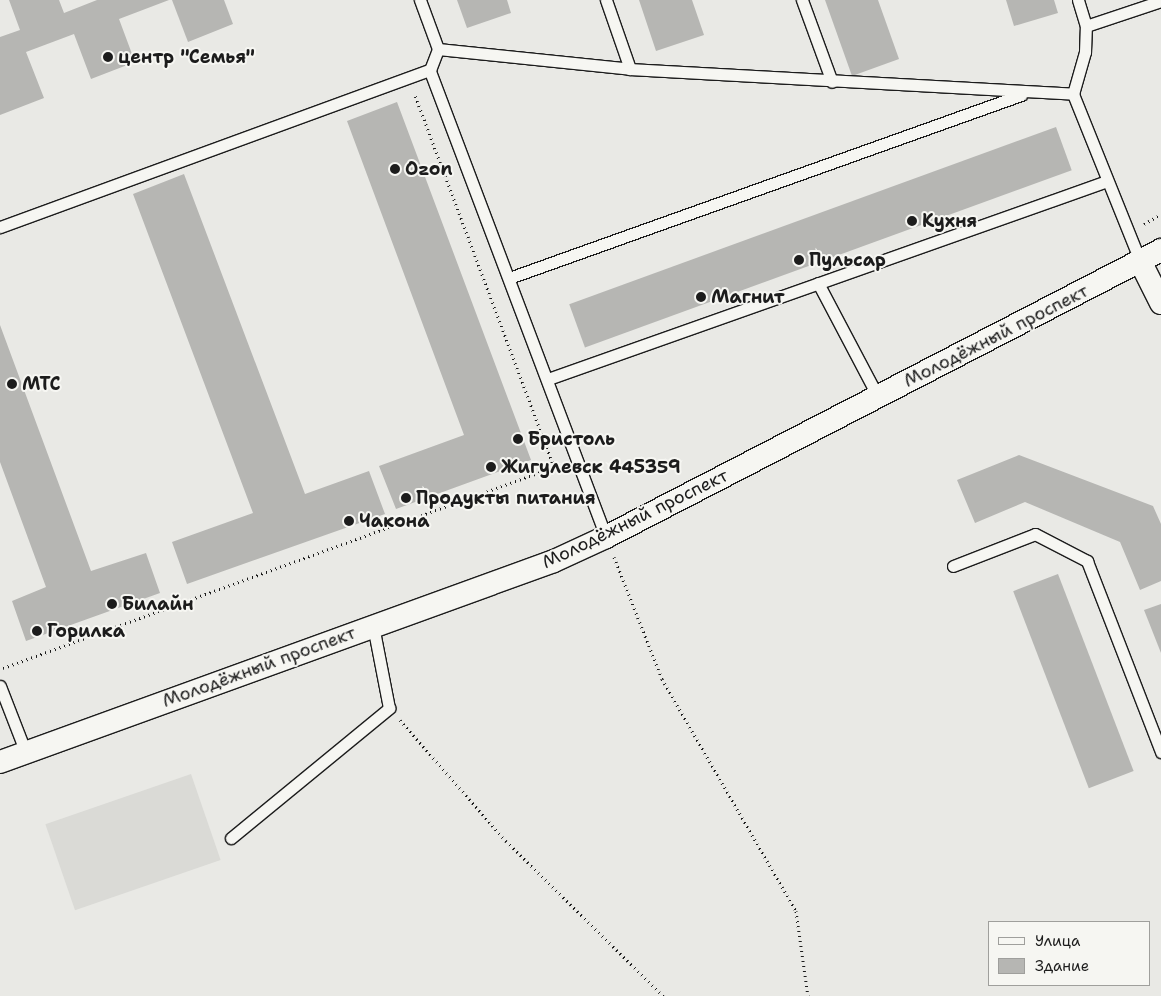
<!DOCTYPE html>
<html>
<head>
<meta charset="utf-8">
<style>
  body { margin:0 }
  #map { position:relative; width:1161px; height:996px; overflow:hidden; background:#e9e9e5; font-family:"Shantell Sans",sans-serif }
  div>[style] { position:absolute }
  .built>* { inset:0; background:#dadad6; transform-origin:0 0 }
  .building>* { inset:0; background:#b6b6b3; transform-origin:0 0 }
  .path>* { height:3px; margin-top:-1.5px; transform-origin:0; background:repeating-linear-gradient(90deg,#1c1c1c 0 1px,transparent 0 5px) }
  .roads { filter:drop-shadow(1px 0 #1c1c1c) drop-shadow(-1px 0 #1c1c1c) drop-shadow(0 1px #1c1c1c) drop-shadow(0 -1px #1c1c1c) }
  .service>* { height:11px; margin:-5.5px; padding:0 5.5px; transform-origin:5.5px; border-radius:5.5px; background:#f6f6f2 }
  .minor>* { height:22px; margin:-11px; padding:0 11px; transform-origin:11px; border-radius:11px; background:#f6f6f2 }
  .dots>* { width:14px; height:14px; translate:-50% -50%; box-sizing:border-box; border:2px solid #f6f6f2; border-radius:50% }
  span { translate:-50% -50%; white-space:nowrap; text-align:center; line-height:1.15; -webkit-text-stroke:4px #f6f6f2; paint-order:stroke }
  .poi-label { font-size:18px; color:#1c1c1c; font-weight:700 }
  .left { translate:0 -50%; text-align:left }
  .street-label { font-size:18px; color:#1c1c1c }
  .legend { position:absolute; left:988px; top:921px; width:162px; height:65px; box-sizing:border-box; background:#f6f6f2; border:1px solid #9f9f9c; margin:0; padding:6px 9px; list-style:none; font-size:15px; color:#1c1c1c }
  .legend li { display:flex; align-items:center; gap:10px; height:25px }
  .legend b { width:25px; border:1px solid #9f9f9c }
</style>
</head>
<body>
<div id="map">
  <div class="built">
    <i style="left:191px;top:774px;width:91px;height:154px;rotate:71deg"></i>
  </div>
  <div class="building">
    <i style="clip-path:polygon(9px 0,59px 0,64px 13px,97px 0,169px 0,119px 19px,135px 62px,91px 79px,74px 34px,26px 52px,44px 98px,0 115px,0 37px,20px 30px)"></i>
    <i style="clip-path:polygon(172px 0,224px 0,233px 24px,188px 42px)"></i>
    <i style="clip-path:polygon(457px 0,507px 0,511px 13px,467px 28px)"></i>
    <i style="clip-path:polygon(639px 0,692px 0,704px 35px,656px 51px)"></i>
    <i style="clip-path:polygon(825px 0,878px 0,899px 59px,852px 76px)"></i>
    <i style="clip-path:polygon(1006px 0,1054px 0,1058px 13px,1014px 26px)"></i>
    <i style="clip-path:polygon(397px 102px,531px 460px,396px 509px,379px 466px,464px 435px,347px 121px)"></i>
    <i style="left:1056px;top:127px;width:46px;height:518px;rotate:70deg"></i>
    <i style="clip-path:polygon(184px 174px,305px 494px,369px 471px,385px 514px,187px 584px,172px 542px,253px 513px,133px 194px)"></i>
    <i style="clip-path:polygon(0 325px,91px 571px,146px 553px,160px 593px,26px 641px,12px 601px,46px 587px,0 462px)"></i>
    <i style="clip-path:polygon(1019px 455px,1153px 506px,1161px 524px,1161px 581px,1140px 590px,1120px 542px,1025px 502px,975px 523px,957px 480px)"></i>
    <i style="left:1058px;top:574px;width:211px;height:48px;rotate:69deg"></i>
    <i style="clip-path:polygon(1161px 604px,1161px 653px,1144px 610px)"></i>
  </div>
  <div class="path">
    <i style="left:1144px;top:224px;width:20px;rotate:-30deg"></i>
    <i style="left:614px;top:557px;width:131px;rotate:68.5deg"></i>
    <i style="left:662px;top:679px;width:268px;rotate:60deg"></i>
    <i style="left:796px;top:911px;width:86px;rotate:82deg"></i>
    <i style="left:3px;top:668px;width:587px;rotate:-20.04deg"></i>
    <i style="left:554px;top:467px;width:399px;rotate:-110.5deg"></i>
    <i style="left:400px;top:720px;width:161px;rotate:48.8deg"></i>
    <i style="left:506px;top:841px;width:221px;rotate:44.6deg"></i>
  </div>
  <div class="roads">
    <div class="service">
      <i style="left:420px;top:0;width:52px;rotate:69.8deg"></i>
      <i style="left:606px;top:0;width:73px;rotate:70.8deg"></i>
      <i style="left:802px;top:0;width:87px;rotate:69.9deg"></i>
      <i style="left:1078px;top:0;width:27px;rotate:73deg"></i>
      <i style="left:1073px;top:94px;width:44px;rotate:-74.1deg"></i>
      <i style="left:1085px;top:52px;width:26px;rotate:-88deg"></i>
      <i style="left:1086px;top:26px;width:79px;rotate:-18.4deg"></i>
      <i style="left:0;top:227px;width:458px;rotate:-20.1deg"></i>
      <i style="left:509px;top:278px;width:544px;rotate:-19.67deg"></i>
      <i style="left:818px;top:283px;width:129px;rotate:62.2deg"></i>
      <i style="left:548px;top:379px;width:593px;rotate:-19.5deg"></i>
      <i style="left:606px;top:537px;width:499px;rotate:-110.7deg"></i>
      <i style="left:430px;top:70px;width:22px;rotate:-69deg"></i>
      <i style="left:438px;top:49px;width:193px;rotate:5.9deg"></i>
      <i style="left:630px;top:69px;width:444px;rotate:3.2deg"></i>
      <i style="left:1073px;top:94px;width:180px;rotate:68.1deg"></i>
      <i style="left:953px;top:566px;width:88px;rotate:-21.3deg"></i>
      <i style="left:1035px;top:534px;width:59px;rotate:27.4deg"></i>
      <i style="left:1087px;top:561px;width:205px;rotate:68.8deg"></i>
      <i style="left:0;top:686px;width:72px;rotate:68.8deg"></i>
      <i style="left:231px;top:838px;width:205px;rotate:-39.4deg"></i>
      <i style="left:389px;top:708px;width:84px;rotate:-101deg"></i>
    </div>
    <div class="minor">
      <i style="left:1140px;top:261px;width:47px;rotate:63.4deg"></i>
      <i style="left:0;top:762px;width:589px;rotate:-19.94deg"></i>
      <i style="left:554px;top:561px;width:57px;rotate:-24.8deg"></i>
      <i style="left:606px;top:537px;width:625px;rotate:-27.34deg"></i>
    </div>
  </div>
  <div class="dots">
    <i style="left:108px;top:57px;background:#1c1c1c"></i>
    <i style="left:395px;top:169px;background:#1c1c1c"></i>
    <i style="left:912px;top:221px;background:#1c1c1c"></i>
    <i style="left:799px;top:260px;background:#1c1c1c"></i>
    <i style="left:701px;top:297px;background:#1c1c1c"></i>
    <i style="left:12px;top:384px;background:#1c1c1c"></i>
    <i style="left:518px;top:439px;background:#1c1c1c"></i>
    <i style="left:491px;top:467px;background:#1c1c1c"></i>
    <i style="left:406px;top:498px;background:#1c1c1c"></i>
    <i style="left:349px;top:521px;background:#1c1c1c"></i>
    <i style="left:112px;top:604px;background:#1c1c1c"></i>
    <i style="left:37px;top:631px;background:#1c1c1c"></i>
  </div>
  <div class="poi-label">
    <span class="left" style="left:118px;top:57px">центр "Семья"</span>
    <span class="left" style="left:405px;top:169px">Ozon</span>
    <span class="left" style="left:922px;top:221px">Кухня</span>
    <span class="left" style="left:809px;top:260px">Пульсар</span>
    <span class="left" style="left:711px;top:297px">Магнит</span>
    <span class="left" style="left:22px;top:384px">МТС</span>
    <span class="left" style="left:528px;top:439px">Бристоль</span>
    <span class="left" style="left:501px;top:467px">Жигулевск 445359</span>
    <span class="left" style="left:416px;top:498px">Продукты питания</span>
    <span class="left" style="left:359px;top:521px">Чакона</span>
    <span class="left" style="left:122px;top:604px">Билайн</span>
    <span class="left" style="left:47px;top:631px">Горилка</span>
  </div>
  <div class="street-label">
    <span style="left:996px;top:336px;rotate:-27deg">Молодёжный проспект</span>
    <span style="left:635px;top:519px;rotate:-26deg">Молодёжный проспект</span>
    <span style="left:259px;top:667px;rotate:-20deg">Молодёжный проспект</span>
  </div>
  <ul class="legend">
  <li><b style="height:6px;background:#f6f6f2"></b>Улица</li>
  <li><b style="height:14px;background:#b6b6b3"></b>Здание</li>
  </ul>
</div>
</body>
</html>
